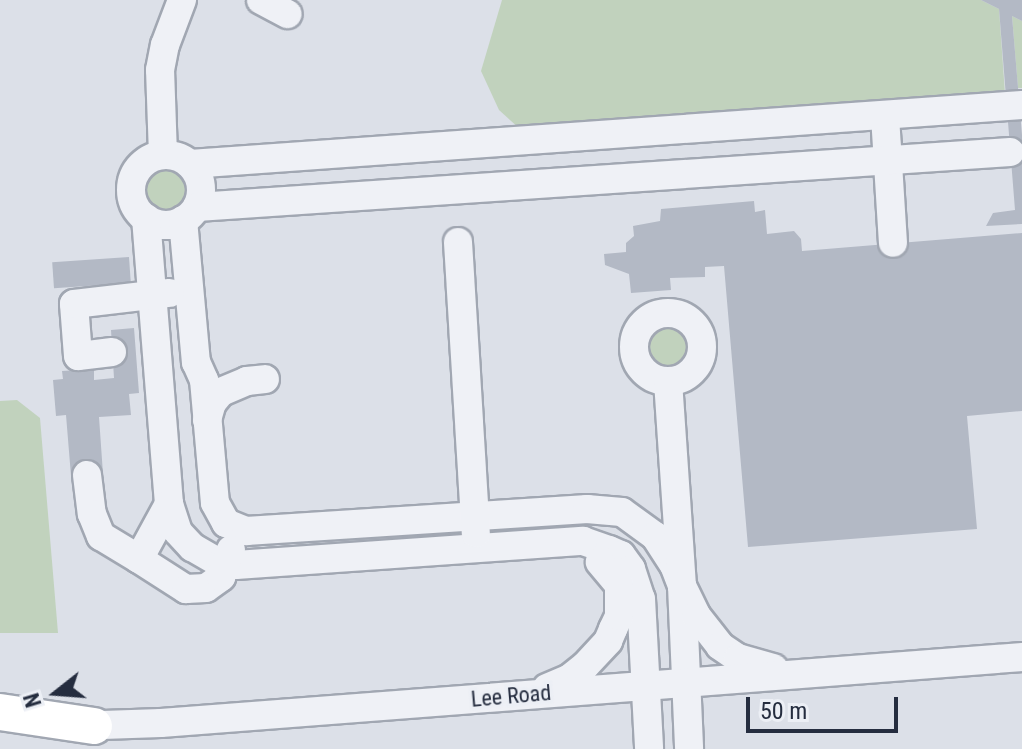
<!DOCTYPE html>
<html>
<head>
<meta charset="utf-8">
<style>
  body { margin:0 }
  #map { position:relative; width:1022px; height:749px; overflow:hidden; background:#dce0e8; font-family:"Roboto Condensed",sans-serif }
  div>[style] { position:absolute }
  .green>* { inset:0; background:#c1d2bd }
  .round { border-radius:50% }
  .building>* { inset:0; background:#b3b9c5; transform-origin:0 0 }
  .roads { filter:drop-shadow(2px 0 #a1a7b2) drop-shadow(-2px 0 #a1a7b2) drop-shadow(0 2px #a1a7b2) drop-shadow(0 -2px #a1a7b2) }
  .minor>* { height:28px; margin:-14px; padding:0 14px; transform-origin:14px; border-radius:14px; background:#eff1f6 }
  .minor>.ring { margin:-14px; padding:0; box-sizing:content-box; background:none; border:28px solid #eff1f6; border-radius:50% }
  .major>* { height:36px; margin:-18px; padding:0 18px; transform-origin:18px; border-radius:18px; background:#fff }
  span { translate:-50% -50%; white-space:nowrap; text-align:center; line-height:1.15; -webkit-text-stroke:7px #eceff5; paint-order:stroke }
  .street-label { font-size:22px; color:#252d3f }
  .north { position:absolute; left:16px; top:653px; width:80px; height:80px; -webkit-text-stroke:6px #eceff5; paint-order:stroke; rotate:253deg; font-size:22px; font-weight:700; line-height:32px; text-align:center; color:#252d3f }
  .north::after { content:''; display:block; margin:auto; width:28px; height:36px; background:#252d3f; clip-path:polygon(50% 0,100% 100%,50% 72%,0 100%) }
  .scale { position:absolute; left:746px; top:697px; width:152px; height:36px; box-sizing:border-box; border:4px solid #252d3f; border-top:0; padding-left:10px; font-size:24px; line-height:28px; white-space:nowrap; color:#252d3f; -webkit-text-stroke:6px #eceff5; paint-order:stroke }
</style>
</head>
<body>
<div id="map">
  <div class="green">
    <i style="clip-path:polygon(502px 0,981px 0,999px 9px,1005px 94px,520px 129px,499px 110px,481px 71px)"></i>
    <i style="clip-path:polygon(1012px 16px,1022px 21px,1022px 88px,1018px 88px)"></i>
    <i class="round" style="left:141px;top:165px;width:50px;height:50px"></i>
    <i class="round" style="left:644px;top:323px;width:48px;height:48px"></i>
    <i style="clip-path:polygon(17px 400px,40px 418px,58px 633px,0 633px,0 401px)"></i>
  </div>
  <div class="building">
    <i style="clip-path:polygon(981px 0,1022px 0,1022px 21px,1012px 16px,1022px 135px,1022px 224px,986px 226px,993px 213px,1015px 210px,999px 9px)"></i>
    <i style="clip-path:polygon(754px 201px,755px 212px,765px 210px,767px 234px,794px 231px,801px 239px,802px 251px,1022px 233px,1022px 411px,967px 416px,977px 529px,748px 547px,724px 266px,705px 267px,705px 277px,670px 278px,671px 290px,631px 293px,629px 274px,605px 265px,604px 254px,626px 252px,626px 243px,634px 236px,633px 226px,660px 221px,661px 209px)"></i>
    <i style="left:129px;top:257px;width:26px;height:77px;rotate:86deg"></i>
    <i style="clip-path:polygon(134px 328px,139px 393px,129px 394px,131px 415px,99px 417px,103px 474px,71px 476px,66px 415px,56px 416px,53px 380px,63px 379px,62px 371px,94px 369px,94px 380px,114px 378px,111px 330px)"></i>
  </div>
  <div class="roads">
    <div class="minor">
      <i style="left:261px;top:0;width:30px;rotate:28deg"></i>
      <i style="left:885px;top:116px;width:127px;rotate:86.4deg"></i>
      <i style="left:163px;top:155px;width:85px;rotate:-92deg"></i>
      <i style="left:160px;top:70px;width:25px;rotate:-79deg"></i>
      <i style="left:165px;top:45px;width:48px;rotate:-69.3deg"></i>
      <i class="ring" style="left:131px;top:155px;width:42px;height:42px"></i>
      <i style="left:190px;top:164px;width:834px;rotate:-4.06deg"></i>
      <i style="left:197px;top:207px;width:815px;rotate:-3.87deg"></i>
      <i style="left:146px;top:218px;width:287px;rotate:85.4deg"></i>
      <i style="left:169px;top:504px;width:29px;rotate:72deg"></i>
      <i style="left:178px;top:532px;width:21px;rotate:47deg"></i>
      <i style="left:192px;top:547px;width:32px;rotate:30deg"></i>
      <i style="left:220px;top:563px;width:16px;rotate:7deg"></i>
      <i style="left:236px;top:565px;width:348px;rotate:-4deg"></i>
      <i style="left:583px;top:541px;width:28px;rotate:19deg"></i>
      <i style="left:609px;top:550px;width:13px;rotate:23deg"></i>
      <i style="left:621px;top:555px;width:17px;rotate:54deg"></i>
      <i style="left:631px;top:569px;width:32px;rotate:72deg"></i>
      <i style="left:641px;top:599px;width:150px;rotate:86.9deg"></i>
      <i style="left:183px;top:220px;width:143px;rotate:84.8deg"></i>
      <i style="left:196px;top:362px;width:20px;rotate:66deg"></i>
      <i style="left:204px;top:380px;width:123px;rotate:84.9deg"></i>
      <i style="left:215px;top:503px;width:23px;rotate:61deg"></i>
      <i style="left:226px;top:523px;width:22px;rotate:22deg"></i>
      <i style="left:246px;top:531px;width:342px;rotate:-3.7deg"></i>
      <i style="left:587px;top:509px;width:35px;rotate:5deg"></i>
      <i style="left:622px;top:512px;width:41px;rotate:36deg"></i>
      <i style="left:655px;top:536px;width:35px;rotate:57deg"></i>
      <i style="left:674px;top:565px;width:22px;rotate:69deg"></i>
      <i style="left:682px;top:586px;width:163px;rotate:87.5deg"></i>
      <i style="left:458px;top:242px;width:292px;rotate:86.5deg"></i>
      <i class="ring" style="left:634px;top:313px;width:40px;height:40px"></i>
      <i style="left:112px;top:352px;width:34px;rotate:173deg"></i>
      <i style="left:78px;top:356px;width:52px;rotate:-94.4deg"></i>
      <i style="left:74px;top:304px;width:96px;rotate:-6.6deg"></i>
      <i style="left:668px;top:381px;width:205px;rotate:86.1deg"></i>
      <i style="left:682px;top:586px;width:32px;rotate:64deg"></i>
      <i style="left:696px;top:615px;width:39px;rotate:52deg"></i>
      <i style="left:720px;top:646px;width:22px;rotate:34deg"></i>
      <i style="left:738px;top:658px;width:37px;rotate:16deg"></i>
      <i style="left:207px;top:420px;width:18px;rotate:-74deg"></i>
      <i style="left:212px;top:403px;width:14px;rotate:-51deg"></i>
      <i style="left:221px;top:392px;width:28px;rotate:-23deg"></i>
      <i style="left:247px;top:381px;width:18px;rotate:-6deg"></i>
      <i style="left:87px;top:475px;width:39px;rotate:83deg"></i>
      <i style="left:92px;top:514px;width:24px;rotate:68deg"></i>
      <i style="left:101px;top:536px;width:44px;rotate:31.2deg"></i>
      <i style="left:139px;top:559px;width:63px;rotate:-61.4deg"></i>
      <i style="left:139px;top:559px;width:56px;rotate:32.6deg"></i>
      <i style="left:186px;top:589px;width:20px;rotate:-3deg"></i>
      <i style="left:206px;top:588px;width:19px;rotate:-36deg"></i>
      <i style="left:221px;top:577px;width:29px;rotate:-70deg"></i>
      <i style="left:547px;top:688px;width:25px;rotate:-23deg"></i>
      <i style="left:570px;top:678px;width:19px;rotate:-39deg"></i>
      <i style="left:585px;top:666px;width:34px;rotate:-47deg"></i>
      <i style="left:608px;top:641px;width:13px;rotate:-67deg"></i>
      <i style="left:613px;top:629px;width:14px;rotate:-65deg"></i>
      <i style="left:619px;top:616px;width:31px;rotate:-90deg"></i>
      <i style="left:619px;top:585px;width:30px;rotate:-130deg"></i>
      <i style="left:73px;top:726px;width:88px;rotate:-2deg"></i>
      <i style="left:161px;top:723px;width:864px;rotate:-4.38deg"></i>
    </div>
    <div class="major">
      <i style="left:0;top:712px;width:95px;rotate:8.5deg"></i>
    </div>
  </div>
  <div class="street-label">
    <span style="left:511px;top:696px;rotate:-5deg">Lee Road</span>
  </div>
  <div class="north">N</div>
  <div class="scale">50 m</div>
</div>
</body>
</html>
